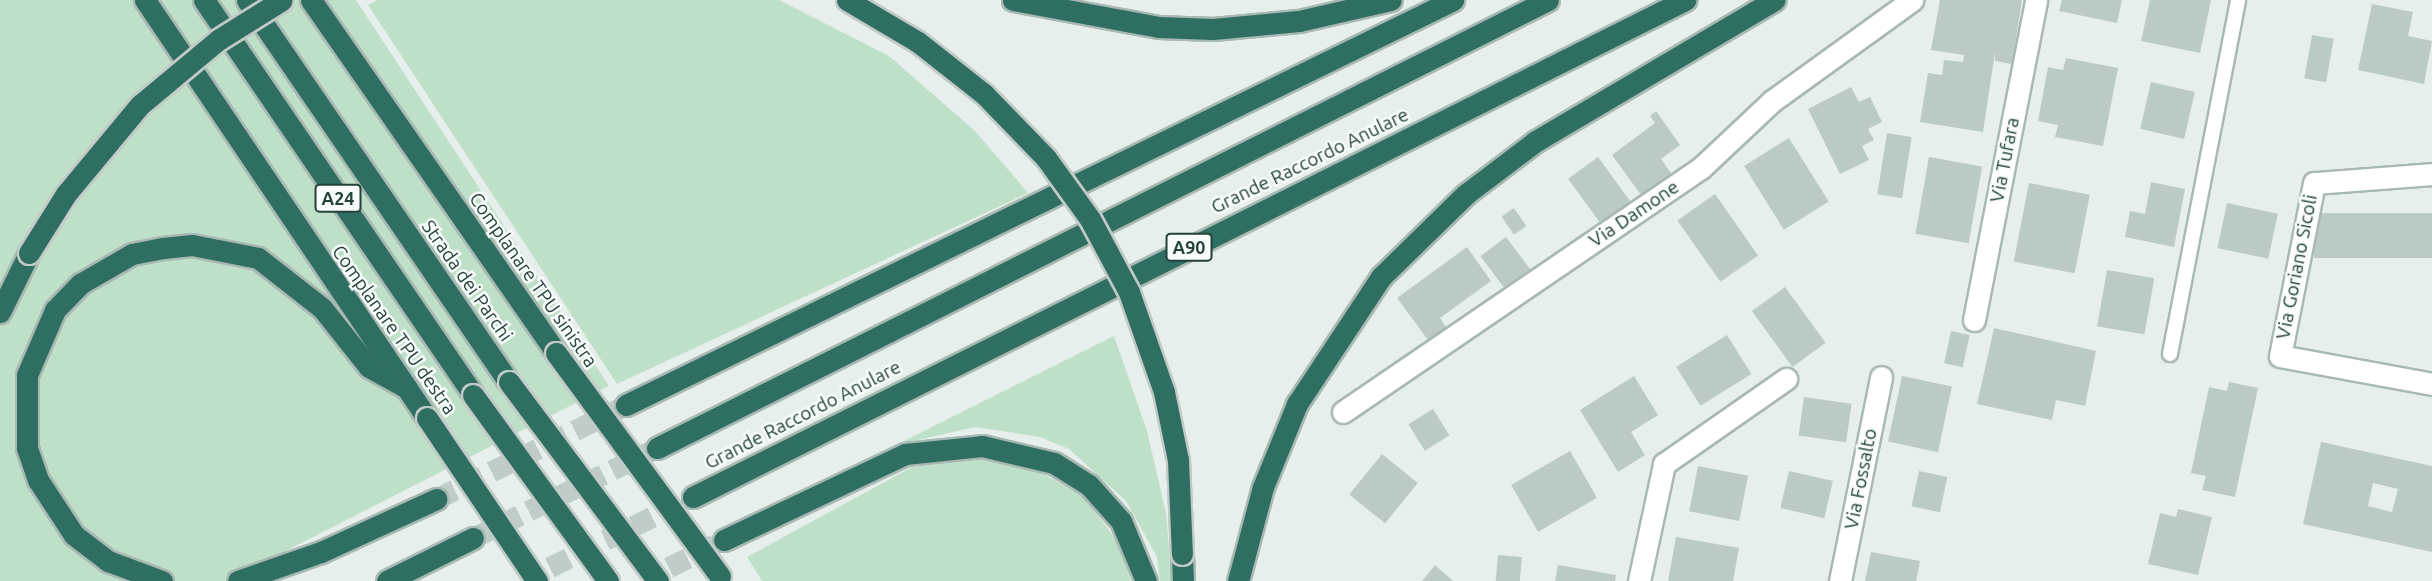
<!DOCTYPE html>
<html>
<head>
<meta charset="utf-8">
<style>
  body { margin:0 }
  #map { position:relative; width:2432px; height:581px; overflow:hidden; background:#e6efeb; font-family:Ubuntu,sans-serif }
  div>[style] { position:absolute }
  .green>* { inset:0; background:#bfe0c8 }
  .building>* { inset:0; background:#bbcac4; transform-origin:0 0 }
  .motorway-tunnel>* { height:21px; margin-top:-10.5px; transform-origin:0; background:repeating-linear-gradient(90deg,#bfccc8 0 21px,transparent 0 31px) }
  .roads { filter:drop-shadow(2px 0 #a8b8b2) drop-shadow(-2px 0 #a8b8b2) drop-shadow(0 2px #a8b8b2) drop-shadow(0 -2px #a8b8b2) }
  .service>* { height:14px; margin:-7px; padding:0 7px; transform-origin:7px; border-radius:7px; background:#fff }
  .minor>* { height:21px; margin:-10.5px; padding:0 10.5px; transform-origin:10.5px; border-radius:10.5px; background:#fff }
  .motorway>* { height:21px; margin:-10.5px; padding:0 10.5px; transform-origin:10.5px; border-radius:10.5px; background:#2f6f62 }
  .bridges { filter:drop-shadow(2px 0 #c2cac8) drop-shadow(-2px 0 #c2cac8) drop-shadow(0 2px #c2cac8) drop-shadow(0 -2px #c2cac8) }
  .motorway-bridge>* { height:21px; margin:-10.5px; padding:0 10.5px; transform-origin:10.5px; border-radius:10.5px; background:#2f6f62 }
  span { translate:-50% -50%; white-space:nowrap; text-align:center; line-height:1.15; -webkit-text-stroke:5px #f7fbf9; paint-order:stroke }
  .shield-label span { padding:2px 5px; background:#f7fbf9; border:2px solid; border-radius:5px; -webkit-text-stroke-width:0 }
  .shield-label { font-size:18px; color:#24423a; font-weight:700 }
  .street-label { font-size:19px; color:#24423a }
</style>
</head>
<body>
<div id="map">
  <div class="green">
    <i style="clip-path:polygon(0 0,356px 0,609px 386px,227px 581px,0 581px)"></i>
    <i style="clip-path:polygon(378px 0,779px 0,889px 56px,974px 130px,1028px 193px,617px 384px,368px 5px)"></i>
    <i style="clip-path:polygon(1114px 336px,1147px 431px,1166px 513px,1172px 581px,1160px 581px,1157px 557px,1126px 501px,1069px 449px,1040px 437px,975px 427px,896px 445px)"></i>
    <i style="clip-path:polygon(986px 458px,1025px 463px,1085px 498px,1119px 544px,1131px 581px,762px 581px,747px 557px,912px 467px)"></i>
  </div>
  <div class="building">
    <i style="clip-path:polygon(1940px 0,2022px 0,2012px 64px,1995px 61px,1995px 52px,1983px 132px,1920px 122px,1928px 73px,1942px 75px,1944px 60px,1963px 62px,1964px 55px,1931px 50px)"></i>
    <i style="clip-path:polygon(2062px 0,2122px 0,2117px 23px,2059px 11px)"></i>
    <i style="clip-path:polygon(2150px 0,2211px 0,2200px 53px,2141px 41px)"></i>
    <i style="clip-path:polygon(2372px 4px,2413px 12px,2408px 36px,2432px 41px,2424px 84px,2358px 70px)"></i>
    <i style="left:2312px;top:35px;width:22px;height:44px;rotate:10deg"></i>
    <i style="clip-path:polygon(2066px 58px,2118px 68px,2103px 146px,2055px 137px,2058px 125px,2038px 121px,2048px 67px,2063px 70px)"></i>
    <i style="left:2151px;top:82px;width:45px;height:48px;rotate:13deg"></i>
    <i style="clip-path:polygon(1851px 87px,1859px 102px,1870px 97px,1882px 122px,1868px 129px,1874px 140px,1862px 146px,1869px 160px,1840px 174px,1808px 109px)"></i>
    <i style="clip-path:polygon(1656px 111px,1680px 145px,1661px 159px,1671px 173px,1641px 195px,1612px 155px,1655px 123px,1650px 116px)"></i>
    <i style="left:1887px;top:133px;width:25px;height:62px;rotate:9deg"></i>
    <i style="left:1789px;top:138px;width:75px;height:53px;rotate:58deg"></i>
    <i style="left:1598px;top:157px;width:56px;height:37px;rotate:54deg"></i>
    <i style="left:1929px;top:157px;width:54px;height:78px;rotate:10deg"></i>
    <i style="clip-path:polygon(2151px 182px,2185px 189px,2174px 247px,2125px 237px,2130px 211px,2145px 214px)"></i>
    <i style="left:2029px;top:183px;width:62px;height:80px;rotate:11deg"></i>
    <i style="left:1715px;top:194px;width:75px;height:46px;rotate:55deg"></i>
    <i style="left:2227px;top:203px;width:52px;height:46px;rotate:12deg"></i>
    <i style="left:1514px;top:208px;width:22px;height:15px;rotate:56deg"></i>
    <i style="left:2314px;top:213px;width:118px;height:45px"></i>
    <i style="left:1506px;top:237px;width:40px;height:32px;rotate:53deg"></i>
    <i style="clip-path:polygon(1467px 247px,1491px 281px,1440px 318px,1446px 327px,1428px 340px,1397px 298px)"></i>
    <i style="left:2107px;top:270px;width:48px;height:57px;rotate:10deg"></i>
    <i style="left:1785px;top:287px;width:69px;height:41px;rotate:54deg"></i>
    <i style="clip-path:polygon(1994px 328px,2096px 351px,2085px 406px,2056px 400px,2052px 420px,1977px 404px)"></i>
    <i style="left:1951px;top:331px;width:19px;height:33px;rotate:12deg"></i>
    <i style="left:1727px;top:335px;width:46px;height:60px;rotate:58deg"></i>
    <i style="clip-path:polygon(1634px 376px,1658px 415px,1631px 432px,1645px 455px,1618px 472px,1580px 410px)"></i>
    <i style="left:1902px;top:376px;width:51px;height:67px;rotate:12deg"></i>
    <i style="clip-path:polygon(2229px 382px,2258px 388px,2235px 497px,2202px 490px,2206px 476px,2191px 473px,2209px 387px,2227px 391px)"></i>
    <i style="left:1804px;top:397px;width:48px;height:39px;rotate:8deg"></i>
    <i style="left:1433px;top:409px;width:31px;height:29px;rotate:58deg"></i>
    <i style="clip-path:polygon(evenodd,2321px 442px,2432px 466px,2432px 552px,2303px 524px,2321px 442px,2373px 483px,2398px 489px,2392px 512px,2368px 506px,2373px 483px)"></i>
    <i style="left:1570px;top:451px;width:54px;height:68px;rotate:60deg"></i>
    <i style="left:1382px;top:454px;width:46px;height:52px;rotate:39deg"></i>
    <i style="left:1698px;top:466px;width:51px;height:46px;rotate:11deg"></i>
    <i style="left:1789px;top:471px;width:45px;height:38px;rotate:13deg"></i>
    <i style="left:1919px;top:471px;width:29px;height:36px;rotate:12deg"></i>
    <i style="clip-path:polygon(2178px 509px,2212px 517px,2198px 575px,2148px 564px,2160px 513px,2176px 517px)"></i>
    <i style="clip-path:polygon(1676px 537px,1739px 548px,1733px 581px,1668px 581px)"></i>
    <i style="clip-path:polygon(1871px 552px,1920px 561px,1916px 581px,1865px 581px)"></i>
    <i style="left:1498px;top:555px;width:24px;height:26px;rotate:5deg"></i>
    <i style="clip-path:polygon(1435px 565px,1453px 581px,1422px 581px)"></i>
    <i style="clip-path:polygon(1558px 565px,1616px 575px,1615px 581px,1555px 581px)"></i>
  </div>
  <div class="motorway-tunnel">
    <i style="left:436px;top:499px;width:212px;rotate:-26.3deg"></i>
    <i style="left:473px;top:538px;width:205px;rotate:-26.1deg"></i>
    <i style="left:522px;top:581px;width:191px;rotate:-26.2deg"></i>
    <i style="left:641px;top:581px;width:93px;rotate:-26.3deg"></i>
  </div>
  <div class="roads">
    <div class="service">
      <i style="left:2170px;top:354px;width:360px;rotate:-79.1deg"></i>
    </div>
    <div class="minor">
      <i style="left:2432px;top:174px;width:118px;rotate:175.6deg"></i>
      <i style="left:2314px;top:183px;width:176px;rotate:101.1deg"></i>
      <i style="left:2280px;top:356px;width:155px;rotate:10.4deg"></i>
      <i style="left:1974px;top:320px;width:326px;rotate:-79deg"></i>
      <i style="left:1343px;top:412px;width:433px;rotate:-34.3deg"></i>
      <i style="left:1701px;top:168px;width:98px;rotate:-43.3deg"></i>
      <i style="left:1772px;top:101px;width:173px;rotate:-35.8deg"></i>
      <i style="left:1639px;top:581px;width:120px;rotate:-77.9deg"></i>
      <i style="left:1664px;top:464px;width:149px;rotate:-34.9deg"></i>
      <i style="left:1840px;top:581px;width:208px;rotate:-78.6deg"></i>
    </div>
    <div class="motorway">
      <i style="left:145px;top:0;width:504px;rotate:55.99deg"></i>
      <i style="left:204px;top:0;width:478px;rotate:55.7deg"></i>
      <i style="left:247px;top:0;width:463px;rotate:55.6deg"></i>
      <i style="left:311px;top:0;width:430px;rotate:55.2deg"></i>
      <i style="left:1013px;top:0;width:147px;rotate:10.5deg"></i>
      <i style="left:1158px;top:27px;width:55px;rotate:2.1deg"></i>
      <i style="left:1213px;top:29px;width:86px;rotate:-5.3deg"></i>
      <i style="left:1299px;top:21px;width:94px;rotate:-12.9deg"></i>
      <i style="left:0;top:312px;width:66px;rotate:-63.8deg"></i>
      <i style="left:626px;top:405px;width:921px;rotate:-26.09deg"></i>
      <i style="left:657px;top:448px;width:997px;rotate:-26.69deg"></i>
      <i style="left:693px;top:497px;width:1110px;rotate:-26.61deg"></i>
      <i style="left:724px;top:540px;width:200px;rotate:-25.4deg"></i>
      <i style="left:905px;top:454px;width:77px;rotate:-5.9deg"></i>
      <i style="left:982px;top:446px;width:74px;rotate:13.3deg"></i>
      <i style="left:1054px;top:463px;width:41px;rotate:32.2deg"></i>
      <i style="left:1089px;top:485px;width:48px;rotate:48.4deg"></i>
      <i style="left:1121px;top:521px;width:65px;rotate:67.4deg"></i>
      <i style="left:1182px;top:554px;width:27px;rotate:88deg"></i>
      <i style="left:162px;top:581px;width:58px;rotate:-159.7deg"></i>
      <i style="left:108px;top:561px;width:43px;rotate:-142.6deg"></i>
      <i style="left:74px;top:535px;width:66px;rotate:-123.2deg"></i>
      <i style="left:38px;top:480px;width:34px;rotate:-109deg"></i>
      <i style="left:27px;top:448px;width:73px;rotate:-90deg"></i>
      <i style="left:27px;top:375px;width:71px;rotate:-66.7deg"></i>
      <i style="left:55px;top:310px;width:36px;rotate:-46deg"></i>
      <i style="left:80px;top:284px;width:60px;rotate:-30deg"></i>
      <i style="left:132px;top:254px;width:32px;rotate:-11deg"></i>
      <i style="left:163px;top:248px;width:29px;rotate:-6deg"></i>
      <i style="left:192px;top:245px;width:67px;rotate:11.1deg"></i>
      <i style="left:258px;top:258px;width:81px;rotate:38deg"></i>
      <i style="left:322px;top:308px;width:75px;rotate:51.5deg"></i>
      <i style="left:369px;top:367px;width:43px;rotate:28.9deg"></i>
      <i style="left:238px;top:581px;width:88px;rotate:-19.3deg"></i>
      <i style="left:321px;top:552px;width:127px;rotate:-24.7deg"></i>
      <i style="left:387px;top:581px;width:96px;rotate:-26.6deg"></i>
      <i style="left:1238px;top:581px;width:97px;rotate:-75.1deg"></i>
      <i style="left:1263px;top:487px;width:90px;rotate:-67.7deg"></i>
      <i style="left:1297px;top:404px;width:152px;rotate:-56.5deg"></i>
      <i style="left:1381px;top:277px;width:119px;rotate:-44.3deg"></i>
      <i style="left:1466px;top:194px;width:88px;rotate:-37.1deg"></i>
      <i style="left:1536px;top:141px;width:277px;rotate:-30.6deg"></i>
    </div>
  </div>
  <div class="bridges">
    <div class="motorway-bridge">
      <i style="left:847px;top:0;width:82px;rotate:30.6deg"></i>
      <i style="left:918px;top:42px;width:84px;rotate:38.2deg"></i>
      <i style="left:984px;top:94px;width:89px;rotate:45.9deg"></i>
      <i style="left:1046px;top:158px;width:75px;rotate:54.2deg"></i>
      <i style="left:1090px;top:219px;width:83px;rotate:61.9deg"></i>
      <i style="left:1129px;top:292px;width:106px;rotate:70.7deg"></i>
      <i style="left:1164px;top:392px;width:69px;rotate:78.4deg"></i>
      <i style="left:1178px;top:460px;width:94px;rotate:87.6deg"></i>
      <i style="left:29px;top:253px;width:70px;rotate:-57.9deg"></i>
      <i style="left:66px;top:194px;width:116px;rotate:-50.3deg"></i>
      <i style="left:140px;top:105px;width:102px;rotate:-39.8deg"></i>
      <i style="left:218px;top:40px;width:75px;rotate:-32deg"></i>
      <i style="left:556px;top:353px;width:277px;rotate:53.7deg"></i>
      <i style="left:509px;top:382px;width:249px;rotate:53.2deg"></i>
      <i style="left:473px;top:395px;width:230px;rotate:54deg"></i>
      <i style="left:427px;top:418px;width:197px;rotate:56deg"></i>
    </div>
  </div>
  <div class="shield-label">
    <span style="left:338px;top:198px">A24</span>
    <span style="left:1189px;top:247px">A90</span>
  </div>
  <div class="street-label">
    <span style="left:2005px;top:160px;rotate:-79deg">Via Tufara</span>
    <span style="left:1310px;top:161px;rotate:-26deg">Grande Raccordo Anulare</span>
    <span style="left:1634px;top:214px;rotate:-34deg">Via Damone</span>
    <span style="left:2297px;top:267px;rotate:-79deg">Via Goriano Sicoli</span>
    <span style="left:533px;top:280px;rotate:55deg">Complanare TPU sinistra</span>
    <span style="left:467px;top:281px;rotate:55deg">Strada dei Parchi</span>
    <span style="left:394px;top:330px;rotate:55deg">Complanare TPU destra</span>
    <span style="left:803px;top:415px;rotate:-27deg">Grande Raccordo Anulare</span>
    <span style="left:1861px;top:479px;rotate:-79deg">Via Fossalto</span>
  </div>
</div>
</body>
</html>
